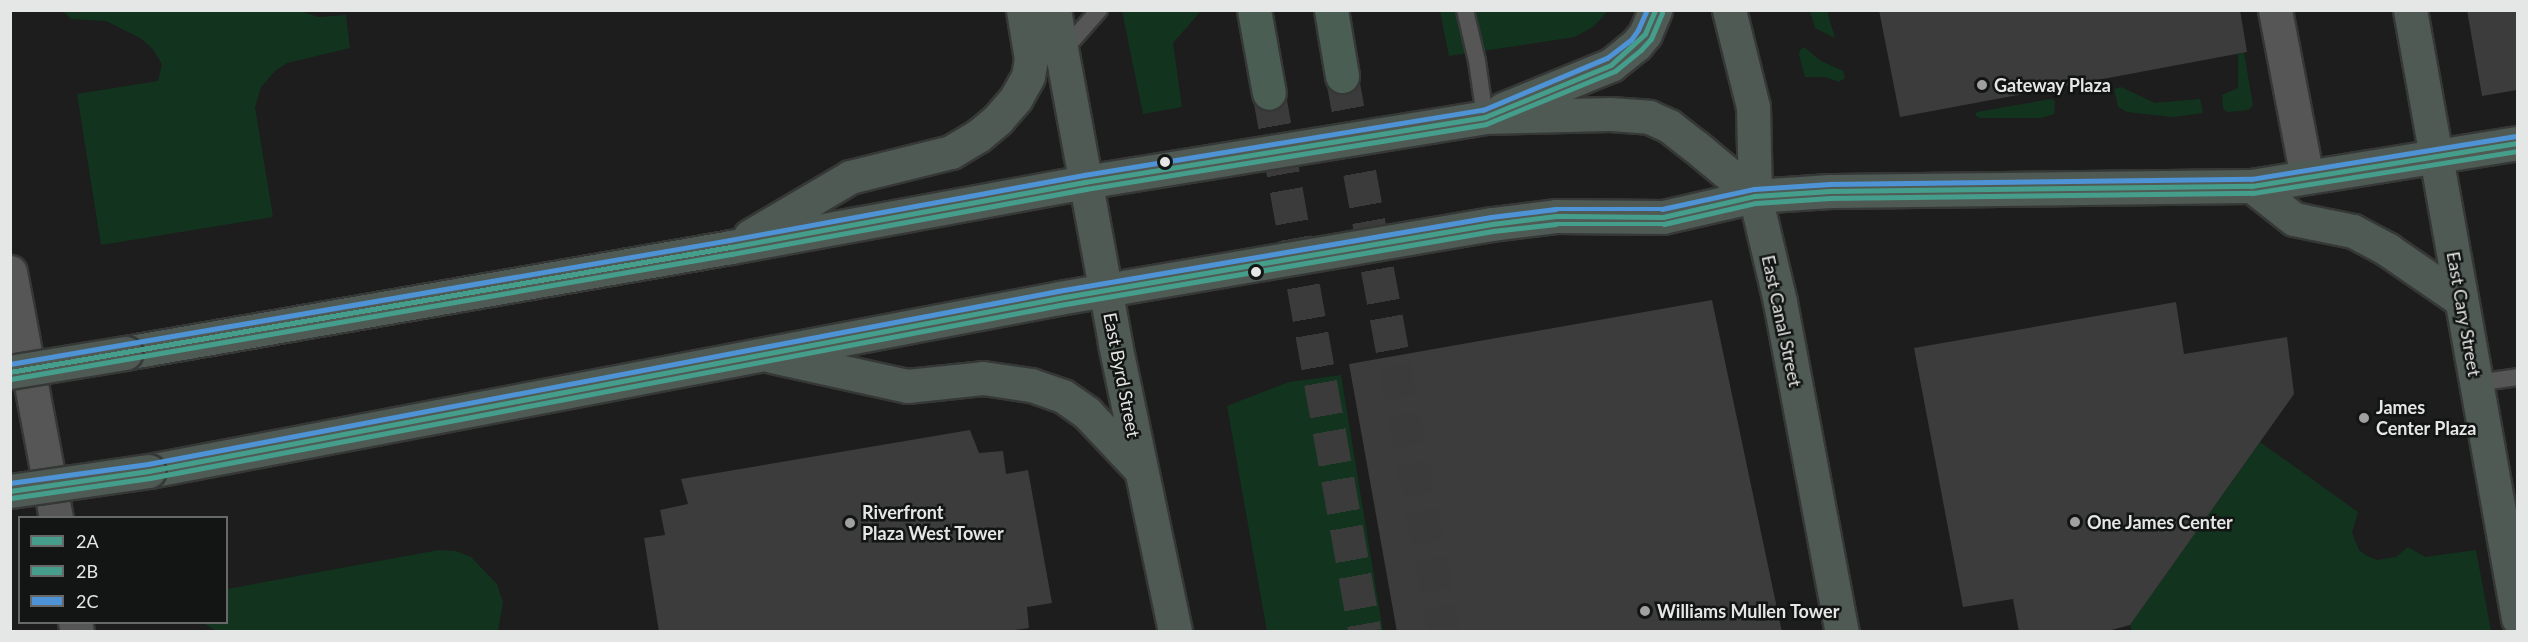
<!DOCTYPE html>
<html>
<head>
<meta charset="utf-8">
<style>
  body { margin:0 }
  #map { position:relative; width:2528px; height:642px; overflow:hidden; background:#1c1d1c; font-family:Lato,sans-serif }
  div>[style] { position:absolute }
  .green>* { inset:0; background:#12341f }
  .building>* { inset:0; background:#3b3c3b }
  .motorway-tunnel>* { height:33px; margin-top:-16.5px; transform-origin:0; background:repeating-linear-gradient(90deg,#3a3b3a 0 33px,transparent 0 49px) }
  .roads { filter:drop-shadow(2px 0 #363837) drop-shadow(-2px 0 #363837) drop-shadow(0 2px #363837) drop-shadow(0 -2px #363837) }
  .service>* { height:16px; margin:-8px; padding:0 8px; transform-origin:8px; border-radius:8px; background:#555655 }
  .minor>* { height:33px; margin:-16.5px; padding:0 16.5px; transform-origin:16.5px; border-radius:16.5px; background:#555655 }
  .primary>* { height:33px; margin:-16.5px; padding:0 16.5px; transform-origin:16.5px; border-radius:16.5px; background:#4f5a54 }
  .motorway>* { height:33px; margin:-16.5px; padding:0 16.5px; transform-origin:16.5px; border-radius:16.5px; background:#4a5e54 }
  .bridges { filter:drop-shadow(2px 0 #363837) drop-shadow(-2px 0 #363837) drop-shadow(0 2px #363837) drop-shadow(0 -2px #363837) }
  .primary-bridge>* { height:33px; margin:-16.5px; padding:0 16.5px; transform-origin:16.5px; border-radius:16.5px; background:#4f5a54 }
  .bus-1>* { height:4.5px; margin:-2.25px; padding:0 2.25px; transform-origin:2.25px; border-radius:2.25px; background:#459e8b }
  .bus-2>* { height:4.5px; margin:-2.25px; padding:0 2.25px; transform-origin:2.25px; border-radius:2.25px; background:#459e8b }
  .bus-3>* { height:4.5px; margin:-2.25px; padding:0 2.25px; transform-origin:2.25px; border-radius:2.25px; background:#4d93d6 }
  .dots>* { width:16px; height:16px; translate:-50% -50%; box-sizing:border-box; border:3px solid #121513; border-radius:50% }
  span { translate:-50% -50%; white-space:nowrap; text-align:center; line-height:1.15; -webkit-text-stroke:5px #121513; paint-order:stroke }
  .poi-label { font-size:18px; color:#e5e7e6; font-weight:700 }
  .left { translate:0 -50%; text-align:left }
  .street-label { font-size:18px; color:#e5e7e6 }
  .frame { position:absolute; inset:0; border:12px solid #e5e7e6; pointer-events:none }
  .legend { position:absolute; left:18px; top:516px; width:210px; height:108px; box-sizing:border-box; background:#121513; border:2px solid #666967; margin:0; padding:8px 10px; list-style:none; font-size:18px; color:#e5e7e6 }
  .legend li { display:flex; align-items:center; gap:12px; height:30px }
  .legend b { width:30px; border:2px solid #666967 }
</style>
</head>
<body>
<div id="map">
  <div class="green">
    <i style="clip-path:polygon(298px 10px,318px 17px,346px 15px,350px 48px,287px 63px,275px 71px,261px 87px,255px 107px,273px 217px,101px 245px,77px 94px,158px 81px,162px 64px,152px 48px,140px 38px,106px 21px,71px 19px,63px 11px)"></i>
    <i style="clip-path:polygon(1122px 11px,1201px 11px,1173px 43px,1182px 107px,1143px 114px)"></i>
    <i style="clip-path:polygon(1440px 11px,1608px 11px,1594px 26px,1575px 37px,1449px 56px)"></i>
    <i style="clip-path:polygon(1810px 11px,1827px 11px,1835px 38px,1815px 28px)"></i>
    <i style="clip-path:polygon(1804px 47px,1821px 61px,1843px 71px,1845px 78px,1839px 82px,1825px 77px,1805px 77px,1799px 55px,1800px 50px)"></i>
    <i style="clip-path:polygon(2244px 53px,2253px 105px,2248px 110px,2227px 112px,2223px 108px,2222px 95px,2238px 88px,2238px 54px)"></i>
    <i style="clip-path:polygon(2121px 87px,2155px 103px,2200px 99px,2203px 113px,2173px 117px,2127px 112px,2118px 107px,2117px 102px,2114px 89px)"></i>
    <i style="clip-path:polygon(2051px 99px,2055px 101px,2054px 114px,2041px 118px,1980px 118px,1975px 115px,1977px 112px)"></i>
    <i style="clip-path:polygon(1341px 375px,1383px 631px,1267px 631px,1227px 406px,1289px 382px)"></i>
    <i style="clip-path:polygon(2260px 442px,2358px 512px,2352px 533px,2359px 550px,2367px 556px,2377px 560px,2396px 557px,2408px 547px,2425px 557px,2476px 550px,2491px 631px,2132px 631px,2130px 625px)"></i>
    <i style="clip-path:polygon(439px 550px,456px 551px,471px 557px,497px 584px,503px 602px,498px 631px,218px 632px,205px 624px,194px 624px,226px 622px,227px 589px)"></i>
  </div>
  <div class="building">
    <i style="clip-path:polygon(1879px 10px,2240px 10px,2247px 52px,1900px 117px)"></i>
    <i style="clip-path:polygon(2467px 10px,2517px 10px,2517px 90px,2482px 96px)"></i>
    <i style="clip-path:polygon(1712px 300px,1782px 632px,1397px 632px,1349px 364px)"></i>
    <i style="clip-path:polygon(2176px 302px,2184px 354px,2287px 337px,2294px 394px,2130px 625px,2104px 632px,2019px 632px,2013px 599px,1963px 607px,1914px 348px)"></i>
    <i style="clip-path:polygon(970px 430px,979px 453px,1003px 451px,1006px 474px,1028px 470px,1052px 603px,1027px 607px,1029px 628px,999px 632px,659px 632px,644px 538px,665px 535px,660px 510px,688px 504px,681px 479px)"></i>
  </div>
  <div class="motorway-tunnel">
    <i style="left:1342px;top:76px;width:565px;rotate:79.6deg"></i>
    <i style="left:1269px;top:93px;width:547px;rotate:79.9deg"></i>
  </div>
  <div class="roads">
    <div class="service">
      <i style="left:1465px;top:10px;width:52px;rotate:76.8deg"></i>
      <i style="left:1477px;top:61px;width:57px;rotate:81.9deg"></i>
      <i style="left:1062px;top:52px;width:56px;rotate:-48.6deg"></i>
      <i style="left:2476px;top:383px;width:42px;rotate:-8.1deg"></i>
    </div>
    <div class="minor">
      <i style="left:2275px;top:10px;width:170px;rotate:79.2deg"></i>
      <i style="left:10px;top:272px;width:250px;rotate:79.4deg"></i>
      <i style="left:75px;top:622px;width:10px;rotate:79deg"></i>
    </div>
    <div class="primary">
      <i style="left:1054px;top:10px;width:340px;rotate:79.6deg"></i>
      <i style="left:1115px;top:344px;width:294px;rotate:78.2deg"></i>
      <i style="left:1729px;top:10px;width:100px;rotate:76.1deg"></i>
      <i style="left:1753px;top:107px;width:89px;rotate:88.7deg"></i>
      <i style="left:1755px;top:196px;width:109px;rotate:76.7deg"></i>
      <i style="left:1780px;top:302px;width:336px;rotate:79.4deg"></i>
      <i style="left:2410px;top:10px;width:618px;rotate:79.93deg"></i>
      <i style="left:1503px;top:109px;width:117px;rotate:-22.2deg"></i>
      <i style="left:1611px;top:65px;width:32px;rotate:-39deg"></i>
      <i style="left:1636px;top:45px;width:14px;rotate:-51deg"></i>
      <i style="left:1645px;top:34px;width:26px;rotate:-67deg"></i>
      <i style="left:2252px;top:186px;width:53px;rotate:38.2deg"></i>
      <i style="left:2294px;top:219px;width:60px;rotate:11.5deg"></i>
      <i style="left:2353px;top:231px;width:40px;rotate:28deg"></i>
      <i style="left:2388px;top:250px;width:88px;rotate:34.4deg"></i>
      <i style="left:750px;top:236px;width:116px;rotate:-30.5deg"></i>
      <i style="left:850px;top:177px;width:104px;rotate:-13.9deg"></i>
      <i style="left:951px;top:152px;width:31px;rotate:-31deg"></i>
      <i style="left:978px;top:136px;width:26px;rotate:-40deg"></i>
      <i style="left:998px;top:119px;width:28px;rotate:-49deg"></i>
      <i style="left:1016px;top:98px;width:25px;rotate:-61deg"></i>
      <i style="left:1028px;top:76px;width:17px;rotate:-80deg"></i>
      <i style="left:1031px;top:59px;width:50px;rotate:-99.3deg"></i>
      <i style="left:125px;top:353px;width:615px;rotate:-9.92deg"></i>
      <i style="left:731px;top:247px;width:360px;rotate:-10.4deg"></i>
      <i style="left:1085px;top:182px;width:405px;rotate:-9.2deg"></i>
      <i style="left:1485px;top:117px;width:125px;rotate:-1.4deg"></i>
      <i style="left:1610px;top:114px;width:39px;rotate:4deg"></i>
      <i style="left:1649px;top:117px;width:22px;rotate:24deg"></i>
      <i style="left:1669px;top:126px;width:33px;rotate:38deg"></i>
      <i style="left:1695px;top:146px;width:78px;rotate:39.8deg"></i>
      <i style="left:771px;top:356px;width:139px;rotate:12.4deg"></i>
      <i style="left:907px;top:386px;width:76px;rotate:-6deg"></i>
      <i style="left:983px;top:378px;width:49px;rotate:8.3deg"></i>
      <i style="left:1031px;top:385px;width:34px;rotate:19deg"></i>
      <i style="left:1063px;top:396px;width:29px;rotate:35deg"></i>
      <i style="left:1087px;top:413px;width:77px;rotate:46.6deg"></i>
      <i style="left:149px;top:471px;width:926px;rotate:-10.76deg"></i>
      <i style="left:1059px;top:298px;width:439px;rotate:-9.7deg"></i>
      <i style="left:1492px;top:224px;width:64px;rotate:-7.1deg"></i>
      <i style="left:1556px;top:216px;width:107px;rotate:0.5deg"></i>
      <i style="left:1663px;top:217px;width:94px;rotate:-12.9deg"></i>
      <i style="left:1755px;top:196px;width:75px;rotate:-3.8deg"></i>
      <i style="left:1830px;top:191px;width:422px;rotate:-0.7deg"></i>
      <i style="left:2252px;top:186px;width:269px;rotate:-9.2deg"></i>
    </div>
    <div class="motorway">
      <i style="left:1254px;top:10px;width:84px;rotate:79.8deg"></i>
      <i style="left:1331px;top:10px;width:67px;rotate:80.5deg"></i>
    </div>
  </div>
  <div class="bridges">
    <div class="primary-bridge">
      <i style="left:10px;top:372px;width:117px;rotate:-9.4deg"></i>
      <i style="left:10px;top:491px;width:140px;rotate:-8.2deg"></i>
    </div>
  </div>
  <div class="bus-1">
    <i style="left:10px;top:372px;width:732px;rotate:-9.84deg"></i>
    <i style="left:731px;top:247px;width:360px;rotate:-10.4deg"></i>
    <i style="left:1085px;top:182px;width:405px;rotate:-9.2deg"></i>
    <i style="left:1485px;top:117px;width:136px;rotate:-22.4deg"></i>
    <i style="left:1611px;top:65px;width:46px;rotate:-42.4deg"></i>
    <i style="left:1645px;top:34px;width:26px;rotate:-67deg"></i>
    <i style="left:10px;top:491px;width:140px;rotate:-8.2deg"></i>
    <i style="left:149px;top:471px;width:926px;rotate:-10.76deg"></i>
    <i style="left:1059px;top:298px;width:439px;rotate:-9.7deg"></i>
    <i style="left:1492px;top:224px;width:64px;rotate:-7.1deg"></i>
    <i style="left:1556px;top:216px;width:107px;rotate:0.5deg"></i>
    <i style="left:1663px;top:217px;width:94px;rotate:-12.9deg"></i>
    <i style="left:1755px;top:196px;width:75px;rotate:-3.8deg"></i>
    <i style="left:1830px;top:191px;width:422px;rotate:-0.7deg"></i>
    <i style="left:2252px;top:186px;width:269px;rotate:-9.2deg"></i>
  </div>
  <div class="bus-2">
    <i style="left:11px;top:379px;width:732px;rotate:-9.84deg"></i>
    <i style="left:732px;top:254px;width:360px;rotate:-10.4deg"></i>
    <i style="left:1086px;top:189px;width:405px;rotate:-9.2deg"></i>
    <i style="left:1486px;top:124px;width:139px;rotate:-22.3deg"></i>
    <i style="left:1615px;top:71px;width:33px;rotate:-39deg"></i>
    <i style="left:1641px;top:50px;width:15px;rotate:-48deg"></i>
    <i style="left:1651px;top:39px;width:28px;rotate:-67deg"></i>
    <i style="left:11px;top:498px;width:140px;rotate:-8.2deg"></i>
    <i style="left:150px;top:478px;width:926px;rotate:-10.76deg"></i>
    <i style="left:1060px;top:305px;width:439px;rotate:-9.7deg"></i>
    <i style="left:1493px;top:231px;width:63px;rotate:-6.3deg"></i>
    <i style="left:1556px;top:224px;width:108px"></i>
    <i style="left:1664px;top:224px;width:94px;rotate:-12.9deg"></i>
    <i style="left:1756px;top:203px;width:74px;rotate:-3.9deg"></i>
    <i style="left:1830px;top:198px;width:423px;rotate:-0.7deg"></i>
    <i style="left:2253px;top:193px;width:268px;rotate:-9deg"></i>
  </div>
  <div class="bus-3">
    <i style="left:10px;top:364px;width:731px;rotate:-9.77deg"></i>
    <i style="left:730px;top:240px;width:360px;rotate:-10.4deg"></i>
    <i style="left:1084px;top:175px;width:404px;rotate:-9.3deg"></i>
    <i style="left:1483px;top:110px;width:134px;rotate:-22.8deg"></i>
    <i style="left:1607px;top:58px;width:30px;rotate:-37deg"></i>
    <i style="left:1631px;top:40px;width:12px;rotate:-55deg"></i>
    <i style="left:1638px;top:30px;width:22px;rotate:-66deg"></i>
    <i style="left:10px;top:483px;width:139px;rotate:-7.8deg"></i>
    <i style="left:148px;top:464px;width:926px;rotate:-10.76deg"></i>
    <i style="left:1058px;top:291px;width:439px;rotate:-9.7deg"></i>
    <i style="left:1491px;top:217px;width:65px;rotate:-7deg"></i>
    <i style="left:1556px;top:209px;width:106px"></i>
    <i style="left:1662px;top:209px;width:94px;rotate:-12.3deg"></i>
    <i style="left:1754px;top:189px;width:76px;rotate:-3.8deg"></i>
    <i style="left:1830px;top:184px;width:421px;rotate:-0.7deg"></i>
    <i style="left:2251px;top:179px;width:269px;rotate:-9.2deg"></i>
  </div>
  <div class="dots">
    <i style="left:1982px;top:85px;background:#9fa09f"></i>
    <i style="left:1165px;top:162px;background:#e5e7e6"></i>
    <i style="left:1256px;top:272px;background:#e5e7e6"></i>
    <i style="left:2364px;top:418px;background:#9fa09f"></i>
    <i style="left:2075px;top:522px;background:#9fa09f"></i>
    <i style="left:850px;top:523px;background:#9fa09f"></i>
    <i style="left:1645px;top:611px;background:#9fa09f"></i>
  </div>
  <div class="poi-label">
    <span class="left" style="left:1994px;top:85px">Gateway Plaza</span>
    <span class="left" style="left:2376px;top:418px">James<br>Center Plaza</span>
    <span class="left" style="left:862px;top:523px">Riverfront<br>Plaza West Tower</span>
    <span class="left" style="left:2087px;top:522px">One James Center</span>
    <span class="left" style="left:1657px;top:611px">Williams Mullen Tower</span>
  </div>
  <div class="street-label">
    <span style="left:2464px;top:314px;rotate:80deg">East Cary Street</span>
    <span style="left:1782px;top:321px;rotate:78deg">East Canal Street</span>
    <span style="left:1122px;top:375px;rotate:79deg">East Byrd Street</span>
  </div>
  <div class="frame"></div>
  <ul class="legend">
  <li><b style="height:8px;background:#459e8b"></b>2A</li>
  <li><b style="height:8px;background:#459e8b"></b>2B</li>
  <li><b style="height:8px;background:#4d93d6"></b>2C</li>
  </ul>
</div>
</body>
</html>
